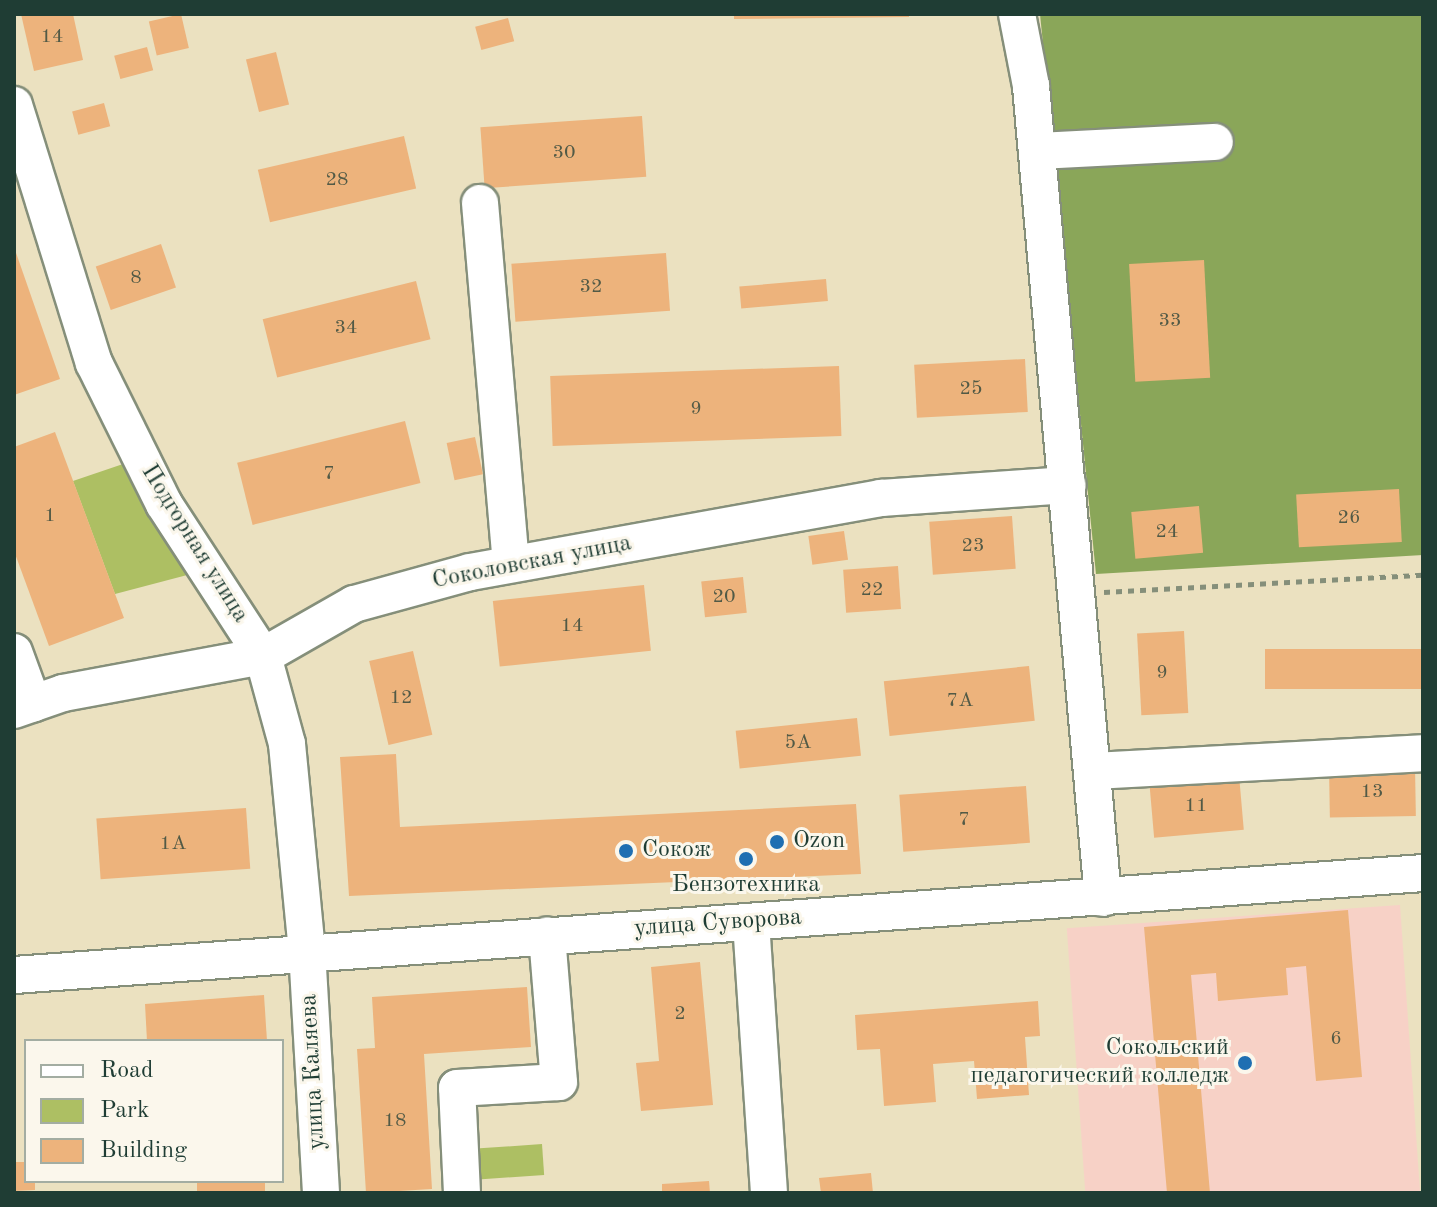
<!DOCTYPE html>
<html>
<head>
<meta charset="utf-8">
<style>
  body { margin:0 }
  #map { position:relative; width:1437px; height:1207px; overflow:hidden; background:#ebe1c0; font-family:"Old Standard TT",serif }
  div>[style] { position:absolute }
  .built>* { inset:0; background:#f7d1c6; transform-origin:0 0 }
  .green>* { inset:0; background:#adbf63; transform-origin:0 0 }
  .forest>* { inset:0; background:#8aa659 }
  .building>* { inset:0; background:#edb37c; transform-origin:0 0 }
  .path>* { height:5px; margin-top:-2.5px; transform-origin:0; background:repeating-linear-gradient(90deg,#858f7a 0 6px,transparent 0 12px) }
  .roads { filter:drop-shadow(2px 0 #858f7a) drop-shadow(-2px 0 #858f7a) drop-shadow(0 2px #858f7a) drop-shadow(0 -2px #858f7a) }
  .minor>* { height:36px; margin:-18px; padding:0 18px; transform-origin:18px; border-radius:18px; background:#fff }
  .dots>* { width:22px; height:22px; translate:-50% -50%; box-sizing:border-box; border:4px solid #fbf7ec; border-radius:50% }
  span { translate:-50% -50%; white-space:nowrap; text-align:center; line-height:1.15; -webkit-text-stroke:6px #fbf7ec; paint-order:stroke }
  .number-label { font-size:20px; color:#525a46 }
  .number-label span { -webkit-text-stroke-width:0 }
  .street-label { font-size:24px; color:#1f3d34 }
  .poi-label { font-size:24px; color:#1f3d34 }
  .left { translate:0 -50%; text-align:left }
  .right { translate:-100% -50%; text-align:right }
  .frame { position:absolute; inset:0; border:16px solid #1f3d34; pointer-events:none }
  .legend { position:absolute; left:24px; top:1039px; width:260px; height:144px; box-sizing:border-box; background:#fbf7ec; border:2px solid #a3ada2; margin:0; padding:10px 14px; list-style:none; font-size:24px; color:#1f3d34 }
  .legend li { display:flex; align-items:center; gap:16px; height:40px }
  .legend b { width:40px; border:2px solid #a3ada2 }
</style>
</head>
<body>
<div id="map">
  <div class="built">
    <i style="left:1400px;top:905px;width:289px;height:334px;rotate:86deg"></i>
  </div>
  <div class="green">
    <i style="clip-path:polygon(123px 464px,191px 574px,115px 594px,73px 481px)"></i>
    <i style="left:542px;top:1144px;width:31px;height:66px;rotate:86deg"></i>
  </div>
  <div class="forest">
    <i style="clip-path:polygon(1040px 14px,1423px 14px,1423px 555px,1096px 574px)"></i>
  </div>
  <div class="building">
    <i style="clip-path:polygon(21px 14px,73px 14px,83px 60px,34px 71px)"></i>
    <i style="left:181px;top:14px;width:35px;height:33px;rotate:77deg"></i>
    <i style="clip-path:polygon(734px 14px,909px 14px,909px 17px,734px 19px)"></i>
    <i style="left:508px;top:18px;width:24px;height:34px;rotate:75deg"></i>
    <i style="left:147px;top:47px;width:24px;height:34px;rotate:75deg"></i>
    <i style="left:276px;top:52px;width:54px;height:31px;rotate:76deg"></i>
    <i style="left:104px;top:103px;width:24px;height:33px;rotate:75deg"></i>
    <i style="left:642px;top:116px;width:61px;height:162px;rotate:86deg"></i>
    <i style="left:404px;top:136px;width:54px;height:150px;rotate:77deg"></i>
    <i style="left:161px;top:244px;width:46px;height:69px;rotate:71deg"></i>
    <i style="clip-path:polygon(14px 247px,60px 379px,14px 395px)"></i>
    <i style="left:666px;top:253px;width:58px;height:155px;rotate:86deg"></i>
    <i style="left:1204px;top:260px;width:118px;height:75px;rotate:87deg"></i>
    <i style="left:826px;top:279px;width:22px;height:87px;rotate:85deg"></i>
    <i style="left:416px;top:281px;width:60px;height:158px;rotate:76deg"></i>
    <i style="left:1025px;top:359px;width:53px;height:111px;rotate:87deg"></i>
    <i style="left:839px;top:366px;width:70px;height:289px;rotate:88deg"></i>
    <i style="left:405px;top:421px;width:64px;height:173px;rotate:76deg"></i>
    <i style="clip-path:polygon(55px 432px,124px 618px,49px 646px,14px 551px,14px 447px)"></i>
    <i style="left:475px;top:437px;width:38px;height:29px;rotate:78deg"></i>
    <i style="left:1399px;top:489px;width:53px;height:103px;rotate:87deg"></i>
    <i style="left:1199px;top:506px;width:47px;height:68px;rotate:85deg"></i>
    <i style="left:1012px;top:516px;width:53px;height:83px;rotate:86deg"></i>
    <i style="left:844px;top:531px;width:29px;height:36px;rotate:82deg"></i>
    <i style="left:898px;top:566px;width:43px;height:55px;rotate:86deg"></i>
    <i style="left:743px;top:577px;width:36px;height:42px;rotate:84deg"></i>
    <i style="left:644px;top:585px;width:66px;height:152px;rotate:84deg"></i>
    <i style="left:1184px;top:631px;width:82px;height:47px;rotate:87deg"></i>
    <i style="left:1423px;top:649px;width:40px;height:158px;rotate:90deg"></i>
    <i style="left:413px;top:651px;width:86px;height:45px;rotate:77deg"></i>
    <i style="left:1029px;top:666px;width:55px;height:146px;rotate:84deg"></i>
    <i style="left:857px;top:718px;width:38px;height:122px;rotate:84deg"></i>
    <i style="clip-path:polygon(396px 754px,400px 827px,856px 804px,861px 874px,349px 896px,340px 757px)"></i>
    <i style="left:1415px;top:766px;width:50px;height:86px;rotate:89deg"></i>
    <i style="left:1239px;top:775px;width:55px;height:90px;rotate:85deg"></i>
    <i style="left:1026px;top:786px;width:57px;height:127px;rotate:86deg"></i>
    <i style="left:246px;top:808px;width:61px;height:150px;rotate:86deg"></i>
    <i style="clip-path:polygon(1348px 910px,1362px 1077px,1316px 1081px,1306px 966px,1286px 968px,1288px 995px,1218px 1001px,1216px 973px,1191px 975px,1210px 1193px,1167px 1193px,1144px 927px)"></i>
    <i style="clip-path:polygon(700px 962px,713px 1105px,641px 1111px,636px 1063px,659px 1061px,651px 967px)"></i>
    <i style="clip-path:polygon(527px 987px,531px 1047px,424px 1054px,432px 1189px,366px 1193px,357px 1049px,375px 1048px,372px 997px)"></i>
    <i style="clip-path:polygon(264px 995px,267px 1041px,147px 1041px,145px 1004px)"></i>
    <i style="clip-path:polygon(1038px 1001px,1040px 1036px,1025px 1037px,1029px 1095px,977px 1099px,974px 1061px,933px 1064px,936px 1102px,884px 1106px,880px 1049px,857px 1050px,855px 1015px)"></i>
    <i style="clip-path:polygon(14px 1162px,26px 1162px,26px 1181px,35px 1181px,35px 1190px,14px 1191px)"></i>
    <i style="clip-path:polygon(871px 1173px,873px 1193px,821px 1193px,819px 1178px)"></i>
    <i style="left:197px;top:1181px;width:68px;height:12px"></i>
    <i style="clip-path:polygon(709px 1181px,710px 1193px,662px 1193px,662px 1184px)"></i>
  </div>
  <div class="path">
    <i style="left:1104px;top:592px;width:319px;rotate:-3.1deg"></i>
  </div>
  <div class="roads">
    <div class="minor">
      <i style="left:1017px;top:14px;width:73px;rotate:79deg"></i>
      <i style="left:1031px;top:86px;width:815px;rotate:84.93deg"></i>
      <i style="left:14px;top:105px;width:270px;rotate:72.8deg"></i>
      <i style="left:94px;top:363px;width:157px;rotate:63.6deg"></i>
      <i style="left:164px;top:504px;width:181px;rotate:56.9deg"></i>
      <i style="left:263px;top:656px;width:91px;rotate:74.7deg"></i>
      <i style="left:287px;top:744px;width:207px;rotate:84.5deg"></i>
      <i style="left:307px;top:950px;width:243px;rotate:86.7deg"></i>
      <i style="left:1037px;top:151px;width:178px;rotate:-2.9deg"></i>
      <i style="left:480px;top:203px;width:362px;rotate:85.1deg"></i>
      <i style="left:14px;top:652px;width:55px;rotate:69.9deg"></i>
      <i style="left:14px;top:710px;width:52px;rotate:-19.1deg"></i>
      <i style="left:63px;top:693px;width:203px;rotate:-10.5deg"></i>
      <i style="left:263px;top:656px;width:105px;rotate:-29.7deg"></i>
      <i style="left:354px;top:604px;width:120px;rotate:-15.4deg"></i>
      <i style="left:470px;top:572px;width:418px;rotate:-10.2deg"></i>
      <i style="left:881px;top:498px;width:187px;rotate:-4deg"></i>
      <i style="left:1093px;top:771px;width:330px;rotate:-3.1deg"></i>
      <i style="left:751px;top:922px;width:272px;rotate:86.2deg"></i>
      <i style="left:14px;top:975px;width:1413px;rotate:-4.14deg"></i>
      <i style="left:462px;top:1193px;width:105px;rotate:-92.7deg"></i>
      <i style="left:457px;top:1088px;width:102px;rotate:-3.4deg"></i>
      <i style="left:559px;top:1082px;width:147px;rotate:-94.7deg"></i>
    </div>
  </div>
  <div class="dots">
    <i style="left:777px;top:842px;background:#1f6fb2"></i>
    <i style="left:626px;top:851px;background:#1f6fb2"></i>
    <i style="left:746px;top:859px;background:#1f6fb2"></i>
    <i style="left:1245px;top:1063px;background:#1f6fb2"></i>
  </div>
  <div class="number-label">
    <span style="left:52px;top:37px">14</span>
    <span style="left:564px;top:153px">30</span>
    <span style="left:337px;top:180px">28</span>
    <span style="left:136px;top:278px">8</span>
    <span style="left:591px;top:287px">32</span>
    <span style="left:1170px;top:321px">33</span>
    <span style="left:346px;top:328px">34</span>
    <span style="left:971px;top:389px">25</span>
    <span style="left:696px;top:409px">9</span>
    <span style="left:329px;top:474px">7</span>
    <span style="left:50px;top:516px">1</span>
    <span style="left:1349px;top:518px">26</span>
    <span style="left:1167px;top:532px">24</span>
    <span style="left:973px;top:546px">23</span>
    <span style="left:872px;top:590px">22</span>
    <span style="left:724px;top:597px">20</span>
    <span style="left:572px;top:626px">14</span>
    <span style="left:1162px;top:673px">9</span>
    <span style="left:401px;top:698px">12</span>
    <span style="left:960px;top:701px">7А</span>
    <span style="left:798px;top:743px">5А</span>
    <span style="left:1372px;top:792px">13</span>
    <span style="left:1196px;top:806px">11</span>
    <span style="left:964px;top:820px">7</span>
    <span style="left:173px;top:844px">1А</span>
    <span style="left:680px;top:1014px">2</span>
    <span style="left:1336px;top:1039px">6</span>
    <span style="left:395px;top:1121px">18</span>
  </div>
  <div class="street-label">
    <span style="left:194px;top:544px;rotate:58deg">Подгорная улица</span>
    <span style="left:532px;top:563px;rotate:-11deg">Соколовская улица</span>
    <span style="left:718px;top:924px;rotate:-4deg">улица Суворова</span>
    <span style="left:314px;top:1072px;rotate:-93deg">улица Каляева</span>
  </div>
  <div class="poi-label">
    <span class="left" style="left:793px;top:842px">Ozon</span>
    <span class="left" style="left:642px;top:851px">Сокож</span>
    <span style="left:746px;top:886px">Бензотехника</span>
    <span class="right" style="left:1229px;top:1063px">Сокольский<br>педагогический колледж</span>
  </div>
  <div class="frame"></div>
  <ul class="legend">
  <li><b style="height:10px;background:#fff"></b>Road</li>
  <li><b style="height:22px;background:#adbf63"></b>Park</li>
  <li><b style="height:22px;background:#edb37c"></b>Building</li>
  </ul>
</div>
</body>
</html>
